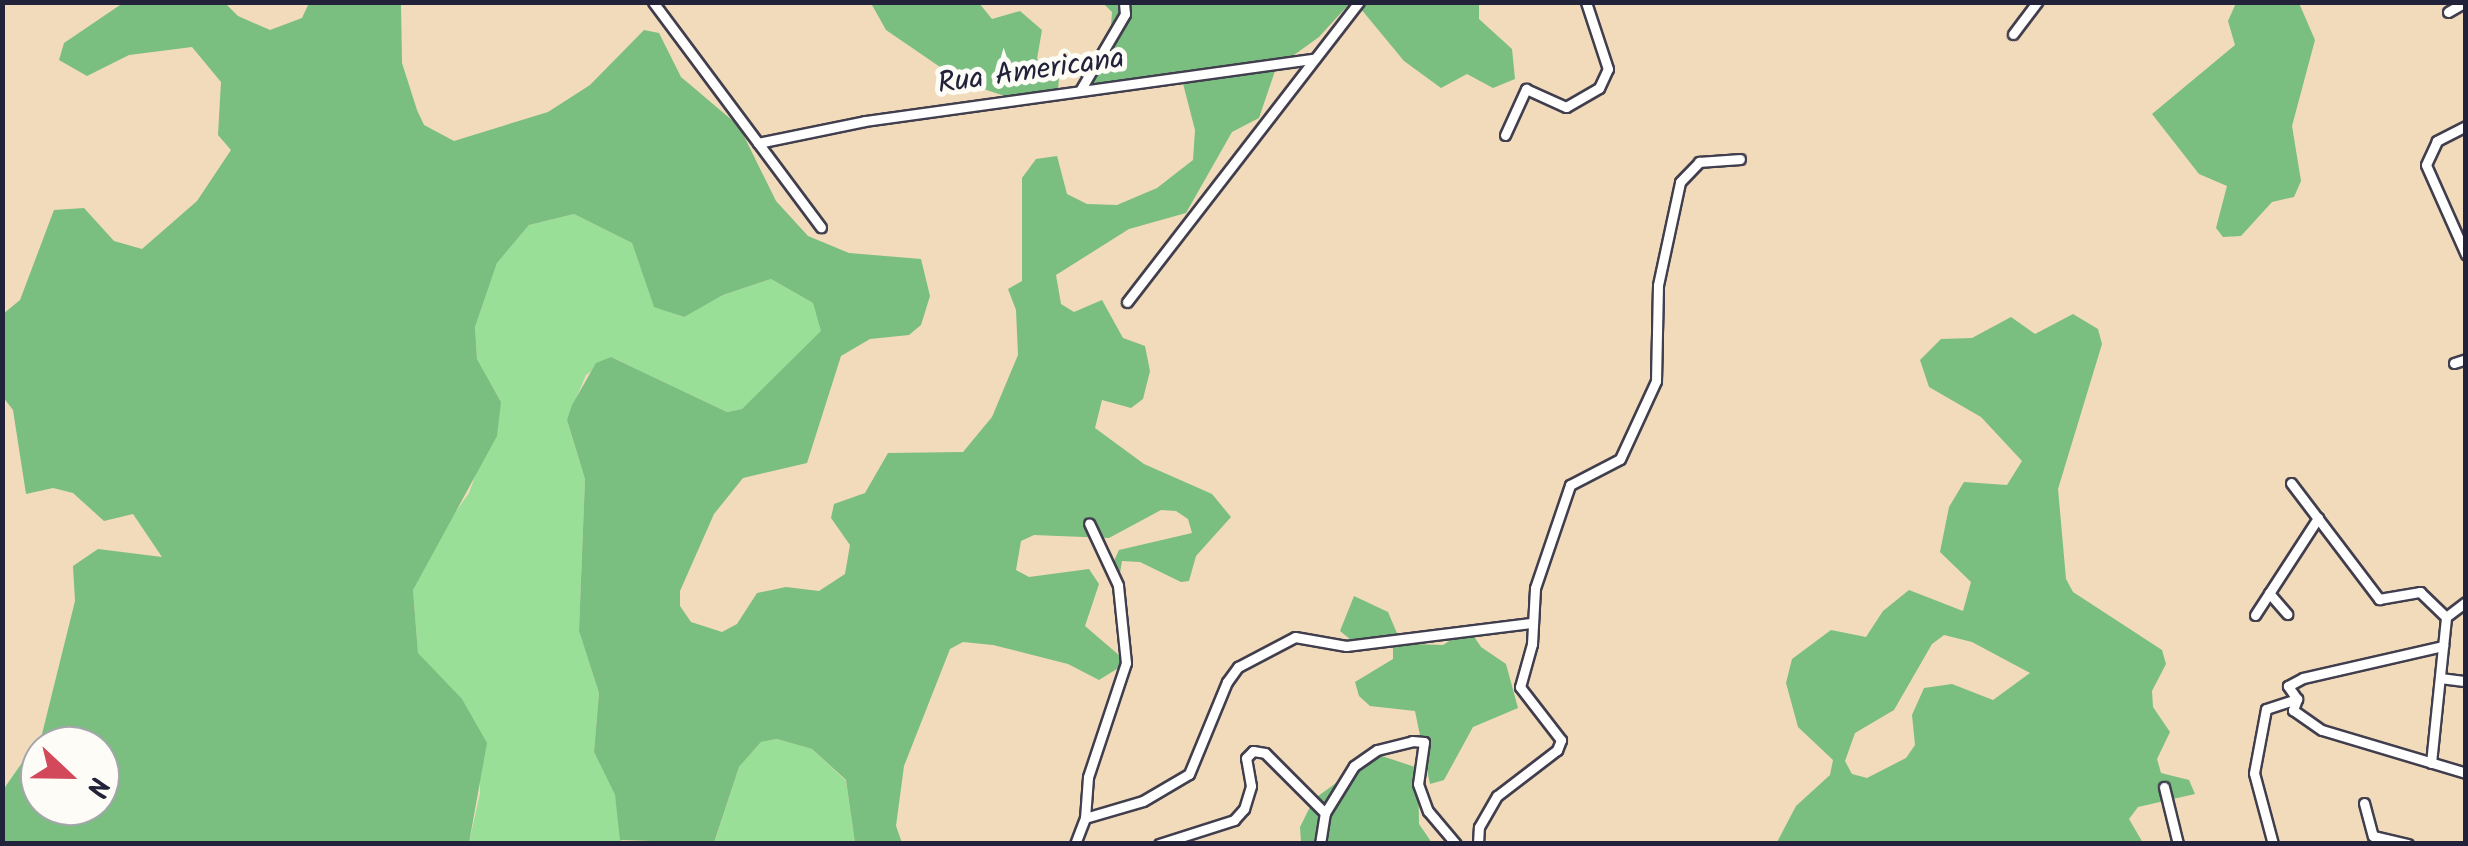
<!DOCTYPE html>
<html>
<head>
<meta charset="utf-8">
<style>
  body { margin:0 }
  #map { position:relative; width:2468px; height:846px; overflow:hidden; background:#f1dbba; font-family:Kalam,sans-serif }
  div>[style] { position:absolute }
  .green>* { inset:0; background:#99df98 }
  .forest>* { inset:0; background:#7abe80 }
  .roads { filter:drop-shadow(2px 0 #413e4e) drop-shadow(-2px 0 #413e4e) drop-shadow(0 2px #413e4e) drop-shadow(0 -2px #413e4e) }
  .street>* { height:9px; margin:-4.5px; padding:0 4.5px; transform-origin:4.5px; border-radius:4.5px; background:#fff }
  span { translate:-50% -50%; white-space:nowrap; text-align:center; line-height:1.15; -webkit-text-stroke:10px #fdfcf7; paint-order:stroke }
  .street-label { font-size:30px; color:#22223b }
  .frame { position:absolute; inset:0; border:5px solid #22223b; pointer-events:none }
  .north { position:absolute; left:20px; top:726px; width:100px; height:100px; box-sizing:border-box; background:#fdfcf7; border:2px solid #a5a5ac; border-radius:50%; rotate:112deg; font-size:28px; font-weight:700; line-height:40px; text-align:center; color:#22223b }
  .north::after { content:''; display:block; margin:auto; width:35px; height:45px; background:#d1495b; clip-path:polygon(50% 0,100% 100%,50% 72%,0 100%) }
</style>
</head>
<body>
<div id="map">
  <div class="green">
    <i style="clip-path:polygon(574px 214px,632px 243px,654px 306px,683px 317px,723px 295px,771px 279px,813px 303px,822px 331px,781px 377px,742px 409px,727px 412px,611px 357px,586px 375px,567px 420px,585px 479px,579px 631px,599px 693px,594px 752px,615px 795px,622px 843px,469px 843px,480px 793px,479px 729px,418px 653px,413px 590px,432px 545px,469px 493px,501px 402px,477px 359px,475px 327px,497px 263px,529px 225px)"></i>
    <i style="clip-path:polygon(777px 739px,812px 749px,846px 781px,855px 843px,714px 844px,739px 767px,761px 742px)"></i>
  </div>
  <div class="forest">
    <i style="clip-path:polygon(evenodd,123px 3px,225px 3px,238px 16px,270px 30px,302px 18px,309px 3px,401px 3px,402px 63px,417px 110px,424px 125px,454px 141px,548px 112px,590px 85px,644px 30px,659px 33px,681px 77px,739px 126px,776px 201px,808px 236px,849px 253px,921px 259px,930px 296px,921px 325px,909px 335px,870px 339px,841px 356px,807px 463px,743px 478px,714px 514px,680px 591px,680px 606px,691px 622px,722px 632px,737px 624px,757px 593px,786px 587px,819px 591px,845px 574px,850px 545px,831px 518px,834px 504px,865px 493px,888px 453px,963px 452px,992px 417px,1018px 355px,1016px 310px,1008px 289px,1022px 281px,1022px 178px,1036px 159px,1057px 156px,1067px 194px,1087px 204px,1117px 205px,1157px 188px,1193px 160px,1195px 130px,1180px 72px,1093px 86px,1080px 77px,1111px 26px,1112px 12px,1103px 3px,1350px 3px,1319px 37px,1276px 68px,1259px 118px,1232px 132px,1186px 213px,1129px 229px,1056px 275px,1061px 304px,1074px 312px,1102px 300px,1123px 338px,1145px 346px,1150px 371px,1143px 399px,1131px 408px,1102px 400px,1095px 428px,1144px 464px,1212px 494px,1231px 517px,1196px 556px,1189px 581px,1181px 582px,1140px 562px,1122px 561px,1120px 573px,1113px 563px,1119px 550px,1192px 533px,1188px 519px,1176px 511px,1161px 510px,1109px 538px,1034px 535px,1021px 541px,1016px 570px,1029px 577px,1089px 569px,1099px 584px,1085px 626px,1120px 656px,1120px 667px,1099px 680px,1068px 664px,993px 645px,963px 642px,950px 649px,904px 766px,896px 826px,902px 843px,855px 843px,846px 780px,812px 749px,777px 739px,761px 742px,739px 767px,714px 843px,620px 840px,615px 795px,594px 752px,599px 693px,579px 631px,585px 479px,567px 420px,572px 405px,596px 363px,611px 357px,727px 412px,742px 409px,821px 331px,813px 303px,771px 279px,723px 295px,684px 317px,654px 307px,632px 243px,574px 214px,529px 225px,497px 263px,475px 327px,477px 359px,501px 402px,497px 436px,413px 590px,418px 653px,462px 699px,487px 743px,469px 843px,3px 844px,3px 790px,42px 734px,75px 601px,73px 566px,98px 549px,162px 557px,133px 514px,104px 521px,73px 493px,53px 488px,26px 494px,13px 410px,3px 397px,3px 314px,20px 300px,54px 210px,84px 208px,114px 241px,142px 249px,197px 201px,231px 150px,218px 135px,221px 82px,192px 47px,129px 55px,87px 76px,59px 60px,64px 43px,123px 3px,40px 746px,100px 746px,100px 806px,40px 806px,40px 746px)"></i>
    <i style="clip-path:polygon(979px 3px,992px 19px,1020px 11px,1042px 30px,1037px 59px,1059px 77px,1058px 91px,1046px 102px,1017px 100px,962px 82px,886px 30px,872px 5px)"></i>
    <i style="clip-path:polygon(1356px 3px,1479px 3px,1479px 19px,1512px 49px,1515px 79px,1493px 88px,1467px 74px,1441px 88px,1404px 61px)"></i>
    <i style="clip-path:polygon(2236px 3px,2299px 3px,2315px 40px,2292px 126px,2301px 181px,2294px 197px,2272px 202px,2241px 236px,2223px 237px,2216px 228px,2227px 186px,2199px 174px,2152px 114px,2235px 45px,2228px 21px)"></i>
    <i style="clip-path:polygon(evenodd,2073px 314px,2098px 329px,2102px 344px,2058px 489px,2066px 579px,2073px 592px,2162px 650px,2166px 664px,2152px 691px,2153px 707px,2170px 732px,2157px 759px,2161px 773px,2189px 780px,2195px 794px,2138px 807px,2129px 819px,2143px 843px,1776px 844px,1796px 806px,1830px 775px,1833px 760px,1798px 727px,1786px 683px,1792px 659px,1831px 630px,1866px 637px,1883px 611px,1909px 590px,1963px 611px,1971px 582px,1940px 552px,1949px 507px,1964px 482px,2007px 485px,2022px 461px,1981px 417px,1929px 387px,1920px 360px,1941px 339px,1972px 338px,2011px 317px,2035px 334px,2073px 314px,1944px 635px,1972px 642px,2030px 673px,1993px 700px,1952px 684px,1924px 688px,1912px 715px,1915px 745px,1906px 758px,1867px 778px,1852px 774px,1845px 761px,1855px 733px,1894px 710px,1932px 644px,1944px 635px)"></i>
    <i style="clip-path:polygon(1354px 596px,1388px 612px,1399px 638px,1413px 644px,1443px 645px,1476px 624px,1473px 635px,1481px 647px,1506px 664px,1518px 708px,1473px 727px,1444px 780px,1430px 784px,1415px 711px,1370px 706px,1359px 696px,1355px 682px,1393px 659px,1393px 644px,1351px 640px,1340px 631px)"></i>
    <i style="clip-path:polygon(1376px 754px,1418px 768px,1419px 824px,1432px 843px,1301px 843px,1300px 827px,1314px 799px)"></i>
  </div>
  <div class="roads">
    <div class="street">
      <i style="left:653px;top:2px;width:281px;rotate:53.3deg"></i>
      <i style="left:2448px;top:12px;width:20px;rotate:-30deg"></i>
      <i style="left:2013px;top:34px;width:40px;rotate:-53deg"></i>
      <i style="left:1081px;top:89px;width:87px;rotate:-59.6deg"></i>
      <i style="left:1125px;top:14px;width:12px;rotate:-95deg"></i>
      <i style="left:2466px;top:126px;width:33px;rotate:153deg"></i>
      <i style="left:2437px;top:141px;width:26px;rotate:115deg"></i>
      <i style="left:2426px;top:165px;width:98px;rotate:66deg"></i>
      <i style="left:1505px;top:135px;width:51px;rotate:-65.5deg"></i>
      <i style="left:1526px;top:89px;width:44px;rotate:24.2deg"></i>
      <i style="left:1566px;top:107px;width:38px;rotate:-30deg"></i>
      <i style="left:1599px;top:88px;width:21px;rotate:-65deg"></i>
      <i style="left:1608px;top:69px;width:71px;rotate:-108.2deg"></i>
      <i style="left:758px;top:143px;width:109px;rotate:-11.6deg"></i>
      <i style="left:865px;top:121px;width:452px;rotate:-7.9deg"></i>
      <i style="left:1127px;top:302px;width:379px;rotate:-52.3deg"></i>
      <i style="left:2454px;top:363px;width:13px;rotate:-18deg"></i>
      <i style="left:2291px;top:483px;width:146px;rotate:52.8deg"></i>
      <i style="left:2379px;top:599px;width:42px;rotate:-9.7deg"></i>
      <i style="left:2420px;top:592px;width:36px;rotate:44deg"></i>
      <i style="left:2269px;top:593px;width:28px;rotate:49deg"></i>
      <i style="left:2255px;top:615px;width:116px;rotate:-57deg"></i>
      <i style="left:2446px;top:617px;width:25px;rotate:-37deg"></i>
      <i style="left:2440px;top:678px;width:26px;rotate:7deg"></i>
      <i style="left:2297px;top:699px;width:12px;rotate:110deg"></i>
      <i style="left:2293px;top:710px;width:35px;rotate:35deg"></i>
      <i style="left:2322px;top:730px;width:150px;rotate:16.6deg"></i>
      <i style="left:2431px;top:763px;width:147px;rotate:-84.1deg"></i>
      <i style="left:2164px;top:787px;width:59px;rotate:76.2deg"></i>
      <i style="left:2364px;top:803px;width:34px;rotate:75deg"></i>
      <i style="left:2373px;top:836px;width:36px;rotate:13deg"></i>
      <i style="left:1085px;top:818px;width:60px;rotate:-16.3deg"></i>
      <i style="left:1143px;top:801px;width:53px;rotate:-30.4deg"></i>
      <i style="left:1189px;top:774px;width:100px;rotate:-67.6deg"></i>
      <i style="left:1227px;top:682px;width:19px;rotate:-54deg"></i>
      <i style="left:1238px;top:667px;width:64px;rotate:-27.8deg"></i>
      <i style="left:1295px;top:637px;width:52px;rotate:10deg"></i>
      <i style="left:1346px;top:646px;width:186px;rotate:-7.1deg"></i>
      <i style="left:1075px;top:844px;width:28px;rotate:-69deg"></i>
      <i style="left:1085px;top:818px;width:41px;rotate:-85.8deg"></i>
      <i style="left:1088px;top:777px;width:120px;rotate:-71.6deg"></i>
      <i style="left:1126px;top:663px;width:78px;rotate:-95.9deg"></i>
      <i style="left:1118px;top:585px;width:68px;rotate:-115.1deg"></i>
      <i style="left:1159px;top:844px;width:79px;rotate:-17.7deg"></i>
      <i style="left:1234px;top:820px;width:15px;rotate:-48deg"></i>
      <i style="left:1244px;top:809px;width:24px;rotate:-73deg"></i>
      <i style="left:1251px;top:786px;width:28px;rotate:-100deg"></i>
      <i style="left:1246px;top:758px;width:10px;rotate:-45deg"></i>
      <i style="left:1253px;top:751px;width:12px;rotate:9deg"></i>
      <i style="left:1265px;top:753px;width:85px;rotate:45deg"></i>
      <i style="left:1320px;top:844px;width:31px;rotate:-81deg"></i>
      <i style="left:1325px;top:813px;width:55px;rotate:-58.3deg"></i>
      <i style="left:1354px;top:766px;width:28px;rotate:-35deg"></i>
      <i style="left:1377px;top:750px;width:36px;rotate:-14deg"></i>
      <i style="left:1412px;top:741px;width:12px;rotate:5deg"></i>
      <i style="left:1424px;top:742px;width:42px;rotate:98.1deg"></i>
      <i style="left:1418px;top:784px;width:29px;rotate:70deg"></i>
      <i style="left:1428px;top:811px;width:43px;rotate:49.7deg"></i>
      <i style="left:1478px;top:844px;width:17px;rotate:-87deg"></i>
      <i style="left:1479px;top:827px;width:36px;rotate:-60deg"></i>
      <i style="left:1497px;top:796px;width:76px;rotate:-37.5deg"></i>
      <i style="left:1557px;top:750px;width:11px;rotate:-68deg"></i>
      <i style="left:1561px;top:740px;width:67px;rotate:-127.7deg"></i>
      <i style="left:1520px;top:687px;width:45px;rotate:-74.4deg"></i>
      <i style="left:1532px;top:644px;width:56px;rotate:-86.9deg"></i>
      <i style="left:1535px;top:588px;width:109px;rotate:-71.2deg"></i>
      <i style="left:1570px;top:485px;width:56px;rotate:-27.5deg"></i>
      <i style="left:1620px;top:459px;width:86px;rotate:-65.2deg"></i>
      <i style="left:1656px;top:381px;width:96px;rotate:-88.8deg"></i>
      <i style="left:1658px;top:285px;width:105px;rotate:-77.9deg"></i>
      <i style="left:1680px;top:182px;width:28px;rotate:-46deg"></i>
      <i style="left:1699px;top:162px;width:41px;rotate:-4.2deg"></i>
      <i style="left:2273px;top:844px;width:73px;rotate:-105deg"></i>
      <i style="left:2254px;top:773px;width:65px;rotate:-79.4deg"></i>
      <i style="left:2266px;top:709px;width:33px;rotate:-18deg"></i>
      <i style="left:2297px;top:699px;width:16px;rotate:-125deg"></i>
      <i style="left:2288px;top:686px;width:17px;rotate:-28deg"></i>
      <i style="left:2303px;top:678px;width:144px;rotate:-12.9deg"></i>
    </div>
  </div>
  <div class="street-label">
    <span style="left:1031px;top:72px;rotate:-8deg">Rua Americana</span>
  </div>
  <div class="frame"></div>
  <div class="north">N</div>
</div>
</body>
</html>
